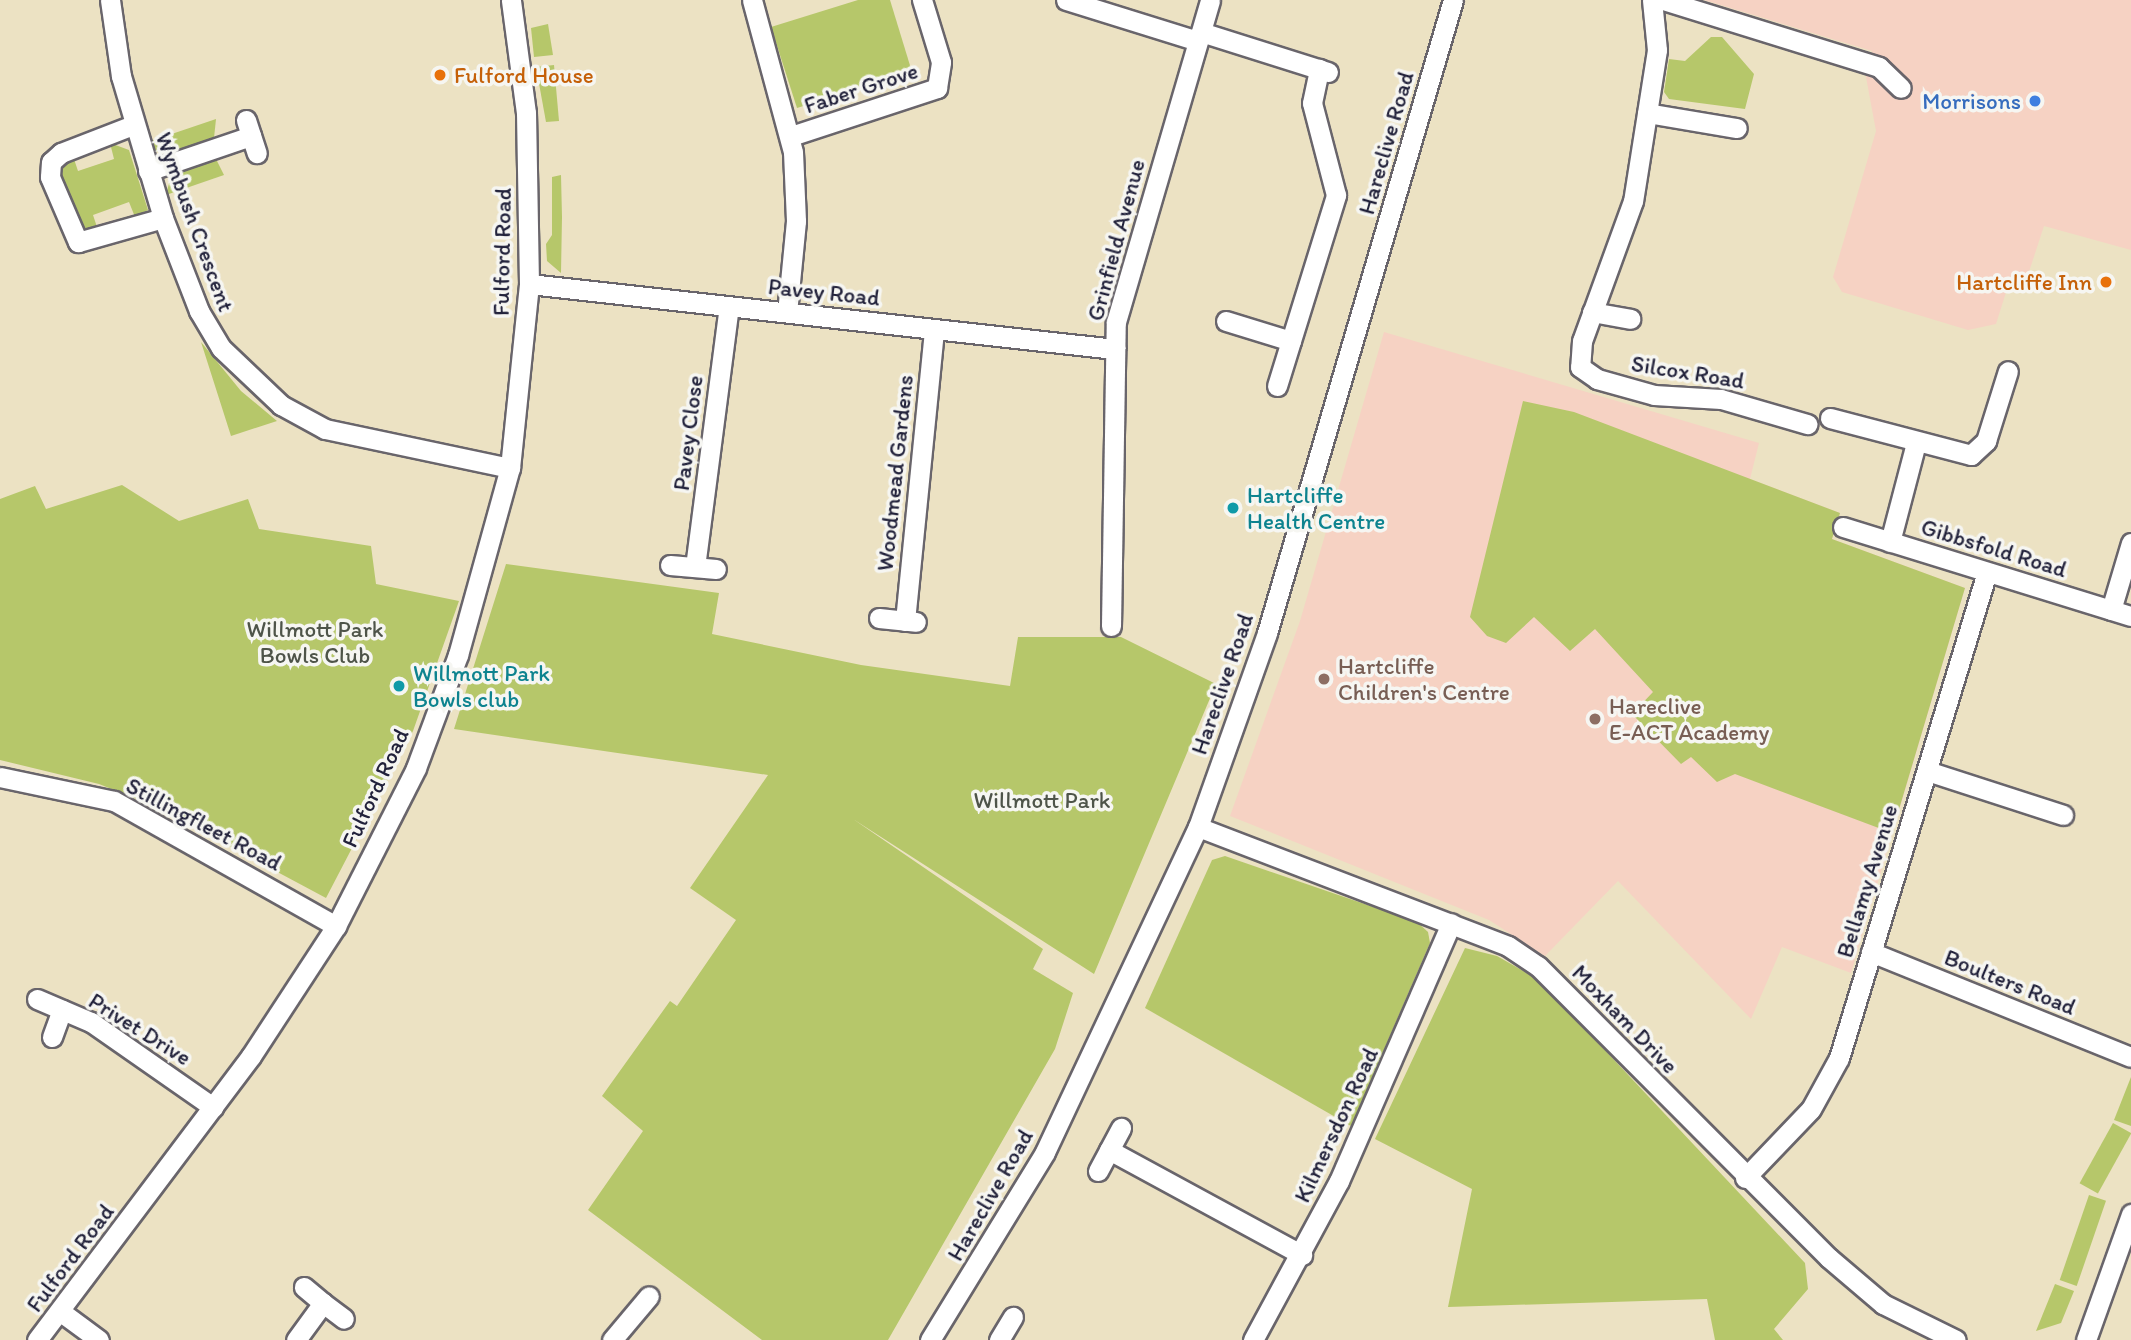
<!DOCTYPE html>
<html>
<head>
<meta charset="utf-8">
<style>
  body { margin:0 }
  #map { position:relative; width:2131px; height:1340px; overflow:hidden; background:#ece2c3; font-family:Itim,sans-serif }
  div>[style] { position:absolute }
  .built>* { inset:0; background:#f6d2c3 }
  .green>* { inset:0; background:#b6c76a; transform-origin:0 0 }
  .roads { filter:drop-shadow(2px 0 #69656b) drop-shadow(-2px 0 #69656b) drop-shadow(0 2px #69656b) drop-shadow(0 -2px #69656b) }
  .street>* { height:19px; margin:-9.5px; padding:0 9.5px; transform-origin:9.5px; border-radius:9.5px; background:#fff }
  .dots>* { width:19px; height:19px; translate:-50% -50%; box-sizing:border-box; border:4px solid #f6f6f2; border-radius:50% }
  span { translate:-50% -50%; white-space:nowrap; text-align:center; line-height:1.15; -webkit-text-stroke:7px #f6f6f2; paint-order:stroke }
  .food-label { font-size:23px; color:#c56008 }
  .left { translate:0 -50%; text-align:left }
  .right { translate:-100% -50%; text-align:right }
  .street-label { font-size:23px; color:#22223b }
  .shop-label { font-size:23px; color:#366cbe }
  .culture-label { font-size:23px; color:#0d838f }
  .park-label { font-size:23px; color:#4e5449 }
  .education-label { font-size:23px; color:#785e54 }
</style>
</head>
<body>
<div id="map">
  <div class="built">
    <i style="clip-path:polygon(1704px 0,2131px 0,2131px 250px,2044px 226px,2023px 290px,2008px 286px,1996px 324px,1968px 330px,1842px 292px,1833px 277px,1876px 131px,1866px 77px,1872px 51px)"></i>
    <i style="clip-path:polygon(1384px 332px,1759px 443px,1750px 479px,1840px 513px,1832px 539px,1965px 588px,1851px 973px,1782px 947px,1751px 1019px,1618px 881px,1545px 956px,1489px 920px,1230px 816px,1300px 621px)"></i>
  </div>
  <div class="green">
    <i style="clip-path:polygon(858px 0,890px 0,912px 72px,797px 108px,771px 27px)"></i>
    <i style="clip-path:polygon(548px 24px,553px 55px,534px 57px,531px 28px)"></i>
    <i style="clip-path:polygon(1711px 37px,1722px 37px,1754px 74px,1745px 109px,1669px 99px,1664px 92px,1669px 59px,1685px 61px)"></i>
    <i style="clip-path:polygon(554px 65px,559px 121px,546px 122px,536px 67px)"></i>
    <i style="clip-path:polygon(216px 119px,214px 138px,171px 154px,156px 151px,151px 141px)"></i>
    <i style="clip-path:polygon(110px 143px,129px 150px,148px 210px,135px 217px,129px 202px,93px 215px,98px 230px,85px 230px,76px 221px,59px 167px,73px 156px,78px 171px,114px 159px)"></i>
    <i style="clip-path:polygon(215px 157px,224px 175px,166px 195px,172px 172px)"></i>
    <i style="clip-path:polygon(561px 175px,562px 217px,561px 273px,547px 261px,546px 244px,552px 235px,552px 177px)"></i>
    <i style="clip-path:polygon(201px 342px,241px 391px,277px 421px,231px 436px)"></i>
    <i style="clip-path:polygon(1523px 401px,1574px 412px,1840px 513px,1832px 539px,1965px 588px,1892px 833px,1735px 774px,1717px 782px,1691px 757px,1681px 764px,1632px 714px,1653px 692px,1595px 629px,1570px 651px,1534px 617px,1506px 643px,1487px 636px,1470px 617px)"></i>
    <i style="clip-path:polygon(122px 485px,179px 521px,248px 499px,259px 529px,371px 546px,376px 584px,459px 601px,413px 731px,326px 898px,154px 806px,99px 784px,0 760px,0 499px,35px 486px,46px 509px)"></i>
    <i style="clip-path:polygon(506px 564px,719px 593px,712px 634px,861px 665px,1010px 686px,1018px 637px,1121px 637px,1216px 684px,1094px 974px,853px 819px,1043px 949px,1033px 969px,1073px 993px,1055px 1049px,888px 1340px,762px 1340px,588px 1210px,643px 1131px,602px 1096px,670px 1001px,677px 1006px,736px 920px,690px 888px,768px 775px,454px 729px)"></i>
    <i style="clip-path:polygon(1225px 856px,1417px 922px,1428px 932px,1430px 943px,1351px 1126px,1145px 1008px,1212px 860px)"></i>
    <i style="clip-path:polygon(1465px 948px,1497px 956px,1539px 980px,1805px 1263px,1808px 1289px,1774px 1329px,1783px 1340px,1715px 1340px,1707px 1299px,1448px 1307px,1472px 1189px,1375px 1139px)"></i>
    <i style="clip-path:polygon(2131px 1077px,2131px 1126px,2114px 1120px)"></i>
    <i style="left:2113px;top:1123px;width:21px;height:69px;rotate:29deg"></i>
    <i style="left:2089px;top:1195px;width:18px;height:90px;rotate:19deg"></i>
    <i style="clip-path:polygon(2055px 1284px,2074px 1291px,2061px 1323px,2036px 1331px)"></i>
  </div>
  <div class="roads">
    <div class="street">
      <i style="left:110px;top:0;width:77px;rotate:81.8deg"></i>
      <i style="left:121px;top:76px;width:148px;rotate:73.5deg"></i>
      <i style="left:163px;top:218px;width:100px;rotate:68.8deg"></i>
      <i style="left:199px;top:311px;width:43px;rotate:59.3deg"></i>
      <i style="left:221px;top:348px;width:83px;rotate:43.5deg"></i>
      <i style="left:281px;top:405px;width:50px;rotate:28.6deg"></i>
      <i style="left:325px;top:429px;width:189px;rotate:11.9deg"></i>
      <i style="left:752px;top:0;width:157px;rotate:74.9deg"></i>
      <i style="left:793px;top:152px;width:69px;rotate:87.5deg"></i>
      <i style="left:796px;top:221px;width:91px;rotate:95.6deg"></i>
      <i style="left:1066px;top:0;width:138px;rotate:17.3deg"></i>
      <i style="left:1652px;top:0;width:50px;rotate:84.3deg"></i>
      <i style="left:1657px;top:50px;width:153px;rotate:99deg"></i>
      <i style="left:1633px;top:201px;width:149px;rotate:110deg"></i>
      <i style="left:1582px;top:341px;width:26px;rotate:94deg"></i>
      <i style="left:1580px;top:367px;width:21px;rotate:35deg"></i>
      <i style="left:1597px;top:379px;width:59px;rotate:15.7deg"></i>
      <i style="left:1654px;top:395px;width:67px;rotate:3.4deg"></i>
      <i style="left:1721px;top:399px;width:90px;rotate:16.2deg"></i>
      <i style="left:1663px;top:0;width:226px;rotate:17.2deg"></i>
      <i style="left:1879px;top:67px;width:30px;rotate:44deg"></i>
      <i style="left:1201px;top:32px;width:133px;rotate:17.5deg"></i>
      <i style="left:1647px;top:113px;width:91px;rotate:9.5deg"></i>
      <i style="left:246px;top:120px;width:35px;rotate:72deg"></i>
      <i style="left:133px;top:125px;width:77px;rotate:158.7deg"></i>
      <i style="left:61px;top:153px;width:13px;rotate:138deg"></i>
      <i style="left:51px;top:162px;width:15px;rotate:94deg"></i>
      <i style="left:50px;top:177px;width:71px;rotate:66.7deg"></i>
      <i style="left:78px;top:242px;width:88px;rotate:-15.8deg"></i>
      <i style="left:791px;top:136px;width:154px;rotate:-18.2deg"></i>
      <i style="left:937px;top:88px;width:26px;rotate:-81deg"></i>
      <i style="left:941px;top:62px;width:65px;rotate:-107deg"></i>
      <i style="left:148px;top:171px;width:109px;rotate:-18.8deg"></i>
      <i style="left:529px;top:284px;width:590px;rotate:6.33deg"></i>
      <i style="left:1592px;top:312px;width:39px;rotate:10deg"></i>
      <i style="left:1226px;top:321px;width:68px;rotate:17.1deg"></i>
      <i style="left:1277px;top:386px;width:200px;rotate:-72.8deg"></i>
      <i style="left:1336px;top:195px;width:95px;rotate:-104.6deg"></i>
      <i style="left:1312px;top:103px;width:35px;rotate:-78deg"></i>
      <i style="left:1830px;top:418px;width:146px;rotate:14.7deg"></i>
      <i style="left:1971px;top:455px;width:21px;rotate:-43deg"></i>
      <i style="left:1986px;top:441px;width:73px;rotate:-72.6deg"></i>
      <i style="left:1843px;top:527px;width:301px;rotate:17.2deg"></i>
      <i style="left:1890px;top:542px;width:102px;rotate:-75.3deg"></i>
      <i style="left:670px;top:565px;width:46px;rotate:5deg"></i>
      <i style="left:695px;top:567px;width:263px;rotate:-82.6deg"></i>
      <i style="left:2111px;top:610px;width:70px;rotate:-73.4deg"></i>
      <i style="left:879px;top:618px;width:37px;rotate:6deg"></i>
      <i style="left:905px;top:621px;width:293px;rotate:-84.3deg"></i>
      <i style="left:1111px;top:626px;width:304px;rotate:-89.1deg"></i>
      <i style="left:1116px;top:322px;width:335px;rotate:-73.7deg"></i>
      <i style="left:1927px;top:771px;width:143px;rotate:17.9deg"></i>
      <i style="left:0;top:777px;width:116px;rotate:11.9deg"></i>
      <i style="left:114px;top:801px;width:255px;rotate:29.4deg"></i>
      <i style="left:1198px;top:827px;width:332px;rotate:21deg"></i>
      <i style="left:1508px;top:946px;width:36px;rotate:34deg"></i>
      <i style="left:1538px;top:966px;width:412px;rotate:45.1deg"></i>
      <i style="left:1829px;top:1258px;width:71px;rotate:40.4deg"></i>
      <i style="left:1883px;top:1304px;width:81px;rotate:26.3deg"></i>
      <i style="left:1871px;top:952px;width:280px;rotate:22deg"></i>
      <i style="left:37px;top:999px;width:59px;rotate:23.1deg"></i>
      <i style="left:91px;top:1022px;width:149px;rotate:34.9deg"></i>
      <i style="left:52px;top:1037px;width:29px;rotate:-70deg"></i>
      <i style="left:1109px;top:1150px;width:220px;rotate:28.5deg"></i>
      <i style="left:1098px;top:1171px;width:49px;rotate:-61.9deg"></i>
      <i style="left:1745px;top:1178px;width:95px;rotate:-46.3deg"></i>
      <i style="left:1811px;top:1109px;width:58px;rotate:-61.2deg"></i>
      <i style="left:1839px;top:1058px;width:508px;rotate:-73.06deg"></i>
      <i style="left:323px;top:1303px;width:26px;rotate:37deg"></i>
      <i style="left:61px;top:1312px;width:47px;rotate:36.4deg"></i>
      <i style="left:37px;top:1340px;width:356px;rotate:-53deg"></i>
      <i style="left:251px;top:1056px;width:155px;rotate:-56.8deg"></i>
      <i style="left:336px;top:926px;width:177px;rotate:-63.1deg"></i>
      <i style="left:416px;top:768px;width:121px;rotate:-69.6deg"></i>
      <i style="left:458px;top:655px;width:194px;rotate:-74.5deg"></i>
      <i style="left:510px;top:468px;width:185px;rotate:-84.1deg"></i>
      <i style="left:529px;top:284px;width:171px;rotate:-91deg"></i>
      <i style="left:526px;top:113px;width:114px;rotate:-97.6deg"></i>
      <i style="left:296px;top:1340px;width:46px;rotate:-53.9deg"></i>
      <i style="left:323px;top:1303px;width:25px;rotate:-140deg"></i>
      <i style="left:612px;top:1340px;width:57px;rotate:-49.9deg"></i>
      <i style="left:930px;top:1340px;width:220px;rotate:-58.5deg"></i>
      <i style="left:1045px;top:1152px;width:359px;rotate:-64.8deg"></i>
      <i style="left:1198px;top:827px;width:206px;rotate:-70.4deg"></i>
      <i style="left:1267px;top:633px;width:660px;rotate:-73.63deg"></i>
      <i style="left:999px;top:1340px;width:27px;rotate:-59deg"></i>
      <i style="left:1253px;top:1340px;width:181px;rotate:-61.6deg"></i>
      <i style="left:1339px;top:1181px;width:281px;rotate:-66.5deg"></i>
      <i style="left:2086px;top:1340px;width:134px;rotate:-70.3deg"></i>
    </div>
  </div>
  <div class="dots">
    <i style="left:440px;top:75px;background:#e8710a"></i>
    <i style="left:2035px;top:101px;background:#3f7fe0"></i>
    <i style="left:2106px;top:282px;background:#e8710a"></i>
    <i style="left:1233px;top:508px;background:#0f9aa8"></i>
    <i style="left:1324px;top:679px;background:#8d6e63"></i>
    <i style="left:399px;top:686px;background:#0f9aa8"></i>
    <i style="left:1595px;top:719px;background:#8d6e63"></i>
  </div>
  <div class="food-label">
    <span class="left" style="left:454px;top:75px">Fulford House</span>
    <span class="right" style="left:2092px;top:282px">Hartcliffe Inn</span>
  </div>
  <div class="street-label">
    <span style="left:861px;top:88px;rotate:-18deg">Faber Grove</span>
    <span style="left:1386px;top:143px;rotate:-74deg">Hareclive Road</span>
    <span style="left:195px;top:222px;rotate:70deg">Wymbush Crescent</span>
    <span style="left:1116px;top:240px;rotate:-75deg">Grinfield Avenue</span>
    <span style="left:502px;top:252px;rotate:-89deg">Fulford Road</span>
    <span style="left:824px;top:292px;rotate:6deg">Pavey Road</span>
    <span style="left:1688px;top:372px;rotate:9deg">Silcox Road</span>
    <span style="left:688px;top:433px;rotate:-83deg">Pavey Close</span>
    <span style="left:895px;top:473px;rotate:-84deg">Woodmead Gardens</span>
    <span style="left:1994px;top:548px;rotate:17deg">Gibbsfold Road</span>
    <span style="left:1222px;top:684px;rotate:-71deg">Hareclive Road</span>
    <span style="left:375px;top:788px;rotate:-65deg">Fulford Road</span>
    <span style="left:204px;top:824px;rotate:28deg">Stillingfleet Road</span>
    <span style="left:1867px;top:881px;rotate:-73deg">Bellamy Avenue</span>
    <span style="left:2010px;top:982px;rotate:22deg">Boulters Road</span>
    <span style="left:1625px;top:1019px;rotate:46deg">Moxham Drive</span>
    <span style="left:140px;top:1029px;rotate:32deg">Privet Drive</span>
    <span style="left:1336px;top:1125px;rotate:-65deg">Kilmersdon Road</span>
    <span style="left:990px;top:1195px;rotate:-60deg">Hareclive Road</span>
    <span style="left:70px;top:1258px;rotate:-53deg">Fulford Road</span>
  </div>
  <div class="shop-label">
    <span class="right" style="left:2021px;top:101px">Morrisons</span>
  </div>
  <div class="culture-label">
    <span class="left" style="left:1247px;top:508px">Hartcliffe<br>Health Centre</span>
    <span class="left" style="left:413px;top:686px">Willmott Park<br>Bowls club</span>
  </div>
  <div class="park-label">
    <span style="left:315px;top:642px">Willmott Park<br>Bowls Club</span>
    <span style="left:1042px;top:800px">Willmott Park</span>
  </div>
  <div class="education-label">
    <span class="left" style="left:1338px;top:679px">Hartcliffe<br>Children's Centre</span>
    <span class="left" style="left:1609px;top:719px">Hareclive<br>E-ACT Academy</span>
  </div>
</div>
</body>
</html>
